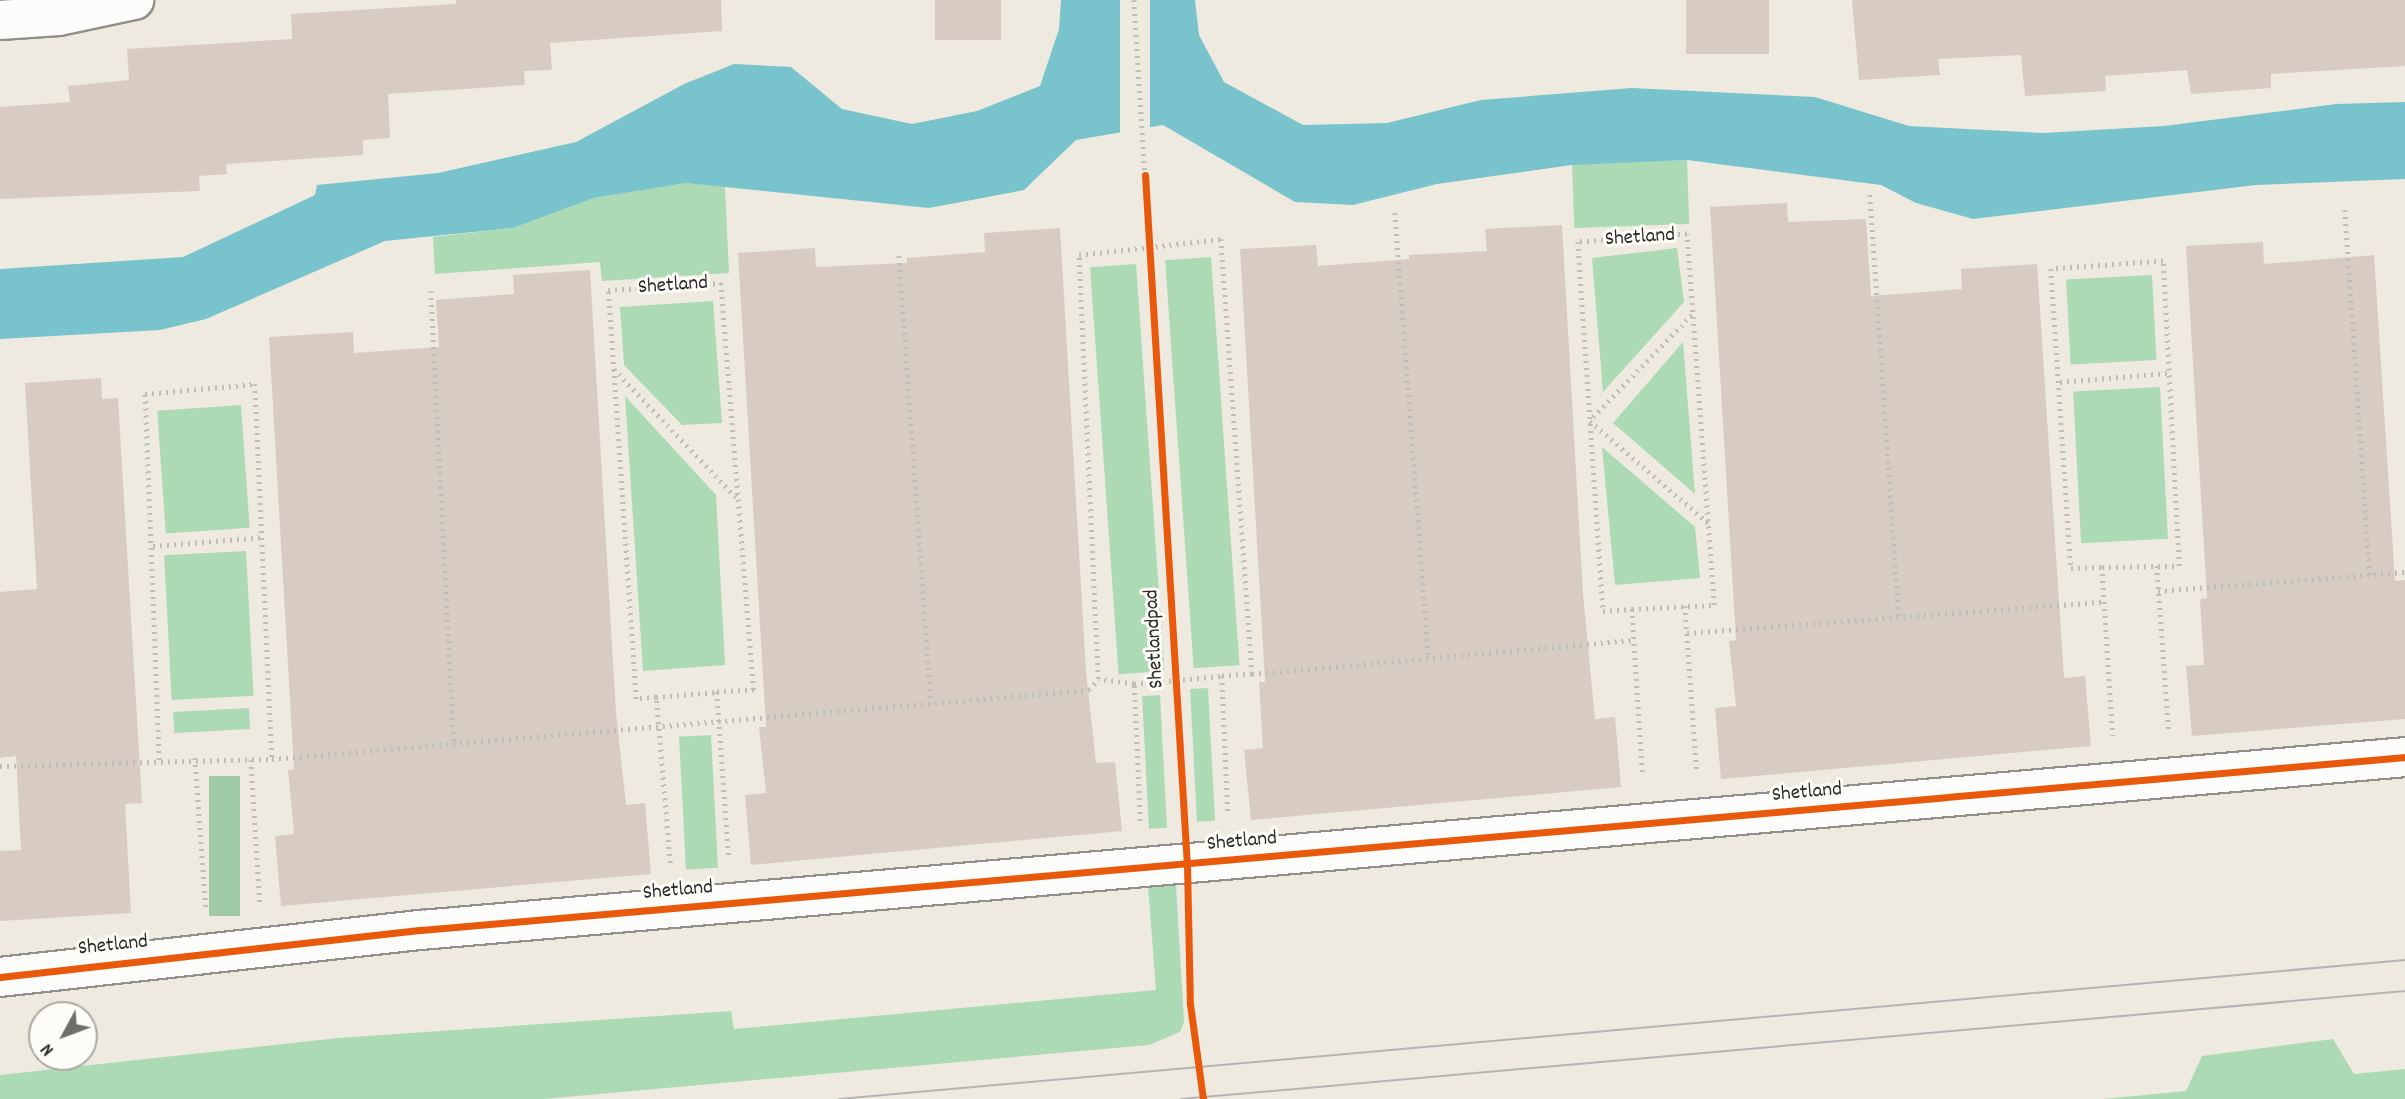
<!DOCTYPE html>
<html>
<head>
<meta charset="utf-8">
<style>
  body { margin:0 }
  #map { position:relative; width:2405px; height:1099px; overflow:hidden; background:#eeeadf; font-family:Dekko,sans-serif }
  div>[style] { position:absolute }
  .green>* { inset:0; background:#acdab4; transform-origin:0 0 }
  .forest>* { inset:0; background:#a0caa7; transform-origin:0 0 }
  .water>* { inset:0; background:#79c4cc }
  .pier>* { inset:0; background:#eeeadf; transform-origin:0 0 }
  .building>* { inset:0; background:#d8ccc2; transform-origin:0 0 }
  .path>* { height:4.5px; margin-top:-2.25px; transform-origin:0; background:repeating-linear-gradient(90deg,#bebebb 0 2px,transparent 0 7px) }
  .roads { filter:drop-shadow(2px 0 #93908b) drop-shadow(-2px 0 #93908b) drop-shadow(0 2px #93908b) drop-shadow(0 -2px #93908b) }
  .minor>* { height:38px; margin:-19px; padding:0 19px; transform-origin:19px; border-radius:19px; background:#fcfcfa }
  .tram>* { height:2px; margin:-1px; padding:0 1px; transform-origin:1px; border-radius:1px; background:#b4b4b2 }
  .cycleway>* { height:7px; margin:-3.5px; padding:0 3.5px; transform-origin:3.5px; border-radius:3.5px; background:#e8590c }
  span { translate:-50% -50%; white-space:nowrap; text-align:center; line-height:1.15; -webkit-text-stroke:6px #fdfcf7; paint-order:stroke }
  .street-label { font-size:21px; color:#2b2b2b }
  .north { position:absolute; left:28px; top:1001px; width:70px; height:70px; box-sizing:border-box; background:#fdfcf7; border:2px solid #a9a8a5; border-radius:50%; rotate:229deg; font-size:19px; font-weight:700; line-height:28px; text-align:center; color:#2b2b2b }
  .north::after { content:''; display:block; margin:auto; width:24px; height:32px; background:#6f6e6a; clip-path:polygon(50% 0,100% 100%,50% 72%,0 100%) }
</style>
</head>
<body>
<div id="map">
  <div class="green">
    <i style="left:1687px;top:160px;width:64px;height:115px;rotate:88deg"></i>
    <i style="clip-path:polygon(686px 183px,725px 186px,729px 273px,602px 281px,600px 262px,435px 274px,433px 237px,513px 228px,594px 198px)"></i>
    <i style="clip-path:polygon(1677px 248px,1684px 302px,1603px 392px,1592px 258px)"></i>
    <i style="left:1211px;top:257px;width:409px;height:46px;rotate:86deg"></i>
    <i style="left:1136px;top:264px;width:408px;height:46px;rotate:86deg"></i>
    <i style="left:2152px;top:275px;width:85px;height:86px;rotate:87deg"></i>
    <i style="clip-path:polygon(713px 301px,722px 423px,682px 425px,624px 365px,620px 307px)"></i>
    <i style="clip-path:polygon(1683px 342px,1695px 494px,1613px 423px)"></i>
    <i style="left:2160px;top:387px;width:152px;height:87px;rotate:87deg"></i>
    <i style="clip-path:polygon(625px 396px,716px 495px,725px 665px,643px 671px)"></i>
    <i style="left:241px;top:405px;width:123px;height:84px;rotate:86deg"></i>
    <i style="clip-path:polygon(1602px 447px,1695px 527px,1700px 578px,1615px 585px)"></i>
    <i style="left:246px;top:551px;width:145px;height:82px;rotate:87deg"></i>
    <i style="left:1208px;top:688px;width:133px;height:18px;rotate:87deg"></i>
    <i style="left:1160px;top:695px;width:133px;height:18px;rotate:87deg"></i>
    <i style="left:249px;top:708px;width:21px;height:76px;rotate:87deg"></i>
    <i style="left:711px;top:735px;width:133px;height:32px;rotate:87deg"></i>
    <i style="clip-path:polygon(1176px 884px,1184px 1022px,1180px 1032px,1149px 1045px,544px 1099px,0 1099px,0 1075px,338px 1038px,731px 1011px,734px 1029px,1156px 990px,1148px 886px)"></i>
    <i style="clip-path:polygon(2333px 1039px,2354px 1074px,2405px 1069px,2405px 1099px,2103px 1099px,2186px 1091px,2202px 1056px)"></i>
  </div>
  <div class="forest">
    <i style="left:209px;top:776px;width:31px;height:140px"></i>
  </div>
  <div class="water">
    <i style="clip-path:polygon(1061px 0,1195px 0,1199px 35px,1224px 82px,1303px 125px,1387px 123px,1481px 100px,1632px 88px,1815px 97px,1909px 126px,2043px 133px,2164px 126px,2336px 104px,2405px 102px,2405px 179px,2256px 185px,1973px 219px,1916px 203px,1881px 185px,1687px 160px,1572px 165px,1437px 184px,1353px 205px,1295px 202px,1163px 125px,1076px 140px,1024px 190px,929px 208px,686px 183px,594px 198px,513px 228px,385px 241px,206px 319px,160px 330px,0 339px,0 269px,183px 257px,315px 195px,317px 185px,438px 173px,576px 142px,684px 84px,734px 64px,791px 67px,842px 109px,912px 124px,977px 111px,1040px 86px,1059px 29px)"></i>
  </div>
  <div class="pier">
    <i style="left:1120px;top:0;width:30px;height:134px"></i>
  </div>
  <div class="building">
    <i style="clip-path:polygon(456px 0,721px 0,722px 31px,550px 43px,552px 70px,524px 71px,525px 85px,388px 94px,390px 138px,363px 140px,363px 155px,226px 164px,227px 174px,199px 176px,200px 191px,0 199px,0 107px,70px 102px,68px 86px,129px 80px,127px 49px,292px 39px,291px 14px,456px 4px)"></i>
    <i style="left:935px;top:0;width:66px;height:40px"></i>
    <i style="left:1686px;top:0;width:83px;height:54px"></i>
    <i style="clip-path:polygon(1852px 0,2405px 0,2405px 66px,2271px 74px,2271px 88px,2191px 94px,2187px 70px,2105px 76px,2106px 91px,2025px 96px,2021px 55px,1938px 59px,1940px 75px,1859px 80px)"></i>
    <i style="clip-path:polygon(1787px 203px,1788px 222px,1866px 219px,1871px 296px,1962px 289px,1961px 269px,2037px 264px,2064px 678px,2085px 676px,2091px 746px,1721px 779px,1715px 708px,1736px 706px,1729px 641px,1736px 640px,1710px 207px)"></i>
    <i style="clip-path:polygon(1562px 225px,1583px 594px,1595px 719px,1615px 717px,1621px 787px,1251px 820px,1244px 750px,1263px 748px,1259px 682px,1265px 682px,1240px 249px,1316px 245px,1318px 266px,1409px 259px,1409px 255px,1487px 251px,1485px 229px)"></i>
    <i style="clip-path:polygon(1060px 228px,1086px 671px,1096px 763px,1115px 762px,1122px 831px,751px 865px,745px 795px,766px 793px,759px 727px,766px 727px,738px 253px,815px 248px,816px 267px,907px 263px,907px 258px,985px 252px,984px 233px)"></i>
    <i style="clip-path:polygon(2263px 242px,2264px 264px,2374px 255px,2395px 581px,2405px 580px,2405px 719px,2192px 736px,2186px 666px,2204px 665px,2200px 599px,2207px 598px,2186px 246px)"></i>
    <i style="clip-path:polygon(590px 270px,616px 713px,626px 805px,645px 803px,651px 874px,281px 906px,275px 836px,294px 834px,288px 770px,294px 769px,269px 337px,353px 332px,354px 353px,439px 347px,436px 300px,514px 294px,513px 275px)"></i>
    <i style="clip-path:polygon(101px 378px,102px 399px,118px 398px,142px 803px,125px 804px,131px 913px,0 921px,0 851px,21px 850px,16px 756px,0 758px,0 592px,37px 589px,25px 383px)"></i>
  </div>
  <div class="path">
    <i style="left:1134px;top:0;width:175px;rotate:86.4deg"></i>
    <i style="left:1870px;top:195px;width:423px;rotate:86.1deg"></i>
    <i style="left:2345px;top:210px;width:366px;rotate:86.1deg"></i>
    <i style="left:1395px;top:213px;width:443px;rotate:85.7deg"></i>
    <i style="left:899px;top:256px;width:449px;rotate:85.9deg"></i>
    <i style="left:431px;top:291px;width:452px;rotate:87.1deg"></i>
    <i style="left:1692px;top:315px;width:147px;rotate:133.9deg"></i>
    <i style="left:1590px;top:421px;width:156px;rotate:40.8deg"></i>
    <i style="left:614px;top:369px;width:177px;rotate:46.4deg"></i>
    <i style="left:2060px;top:382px;width:108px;rotate:-4.8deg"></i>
    <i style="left:153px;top:546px;width:112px;rotate:-4.6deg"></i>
    <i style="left:2157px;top:566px;width:168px;rotate:85.9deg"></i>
    <i style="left:2102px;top:567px;width:77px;rotate:-0.7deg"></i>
    <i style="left:2179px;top:566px;width:305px;rotate:-93deg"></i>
    <i style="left:2163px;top:261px;width:112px;rotate:175.9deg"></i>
    <i style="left:2051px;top:269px;width:300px;rotate:86.2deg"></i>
    <i style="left:2071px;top:568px;width:31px;rotate:-2deg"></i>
    <i style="left:2102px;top:567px;width:169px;rotate:86.3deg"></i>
    <i style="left:2158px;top:591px;width:248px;rotate:-4.4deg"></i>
    <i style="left:1685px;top:606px;width:167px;rotate:85.9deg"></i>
    <i style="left:1632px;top:609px;width:82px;rotate:-2.8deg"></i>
    <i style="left:1714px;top:605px;width:372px;rotate:-94.2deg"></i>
    <i style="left:1687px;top:234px;width:109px;rotate:175.8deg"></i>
    <i style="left:1578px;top:242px;width:370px;rotate:86.1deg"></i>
    <i style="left:1603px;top:611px;width:29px;rotate:-4deg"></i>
    <i style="left:1632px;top:609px;width:168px;rotate:86.3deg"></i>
    <i style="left:1687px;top:633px;width:418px;rotate:-4.3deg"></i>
    <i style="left:1252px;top:674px;width:384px;rotate:-5.1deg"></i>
    <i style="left:1134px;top:684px;width:88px;rotate:-5.2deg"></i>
    <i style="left:656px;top:697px;width:61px;rotate:-4.7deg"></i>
    <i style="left:195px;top:758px;width:149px;rotate:85.8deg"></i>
    <i style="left:159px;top:760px;width:366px;rotate:-92.2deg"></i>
    <i style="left:145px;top:394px;width:110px;rotate:-5.2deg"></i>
    <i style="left:255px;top:384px;width:375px;rotate:87.4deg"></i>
    <i style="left:251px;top:760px;width:142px;rotate:86.4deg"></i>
    <i style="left:0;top:766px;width:272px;rotate:-1.5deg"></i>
    <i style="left:272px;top:759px;width:820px;rotate:-4.83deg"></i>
    <i style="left:1089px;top:690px;width:14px;rotate:-51deg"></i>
    <i style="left:1140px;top:821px;width:137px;rotate:-92.5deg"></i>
    <i style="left:1134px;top:684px;width:36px;rotate:-172deg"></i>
    <i style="left:1098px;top:679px;width:424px;rotate:-92.6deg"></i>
    <i style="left:1079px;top:255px;width:143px;rotate:-6.4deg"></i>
    <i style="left:1221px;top:239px;width:436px;rotate:85.9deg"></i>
    <i style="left:1252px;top:674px;width:30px;rotate:176deg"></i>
    <i style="left:1222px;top:676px;width:140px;rotate:87.5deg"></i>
    <i style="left:670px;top:863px;width:167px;rotate:-94.8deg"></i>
    <i style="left:656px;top:697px;width:20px;rotate:174deg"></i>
    <i style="left:636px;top:699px;width:410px;rotate:-93.9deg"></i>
    <i style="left:608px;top:290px;width:113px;rotate:-3.5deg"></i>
    <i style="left:721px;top:283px;width:408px;rotate:85.4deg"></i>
    <i style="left:754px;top:690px;width:37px;rotate:177deg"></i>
    <i style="left:717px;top:692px;width:167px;rotate:85.9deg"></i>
  </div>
  <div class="roads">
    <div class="minor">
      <i style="left:0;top:20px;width:59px;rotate:-3.9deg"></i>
      <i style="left:59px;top:16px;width:77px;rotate:-12deg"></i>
      <i style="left:0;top:977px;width:424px;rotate:-6.4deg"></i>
      <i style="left:421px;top:930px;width:1992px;rotate:-4.98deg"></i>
    </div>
  </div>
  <div class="tram">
    <i style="left:839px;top:1099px;width:1572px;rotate:-5.07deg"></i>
    <i style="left:1181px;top:1099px;width:1229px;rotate:-5.04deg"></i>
  </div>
  <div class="cycleway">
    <i style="left:1145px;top:175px;width:691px;rotate:86.52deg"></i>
    <i style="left:1187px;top:865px;width:139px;rotate:88.8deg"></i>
    <i style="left:1190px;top:1004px;width:96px;rotate:82.2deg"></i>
    <i style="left:0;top:977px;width:424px;rotate:-6.4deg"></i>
    <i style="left:421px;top:930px;width:1992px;rotate:-4.98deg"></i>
  </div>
  <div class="street-label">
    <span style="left:1640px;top:238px;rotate:-4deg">Shetland</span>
    <span style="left:673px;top:286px;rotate:-4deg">Shetland</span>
    <span style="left:1155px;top:639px;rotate:-93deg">Shetlandpad</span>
    <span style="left:1807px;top:793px;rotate:-5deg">Shetland</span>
    <span style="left:1242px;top:842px;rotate:-5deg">Shetland</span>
    <span style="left:678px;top:891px;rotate:-5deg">Shetland</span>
    <span style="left:113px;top:946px;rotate:-6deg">Shetland</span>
  </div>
  <div class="north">N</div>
</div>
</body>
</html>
